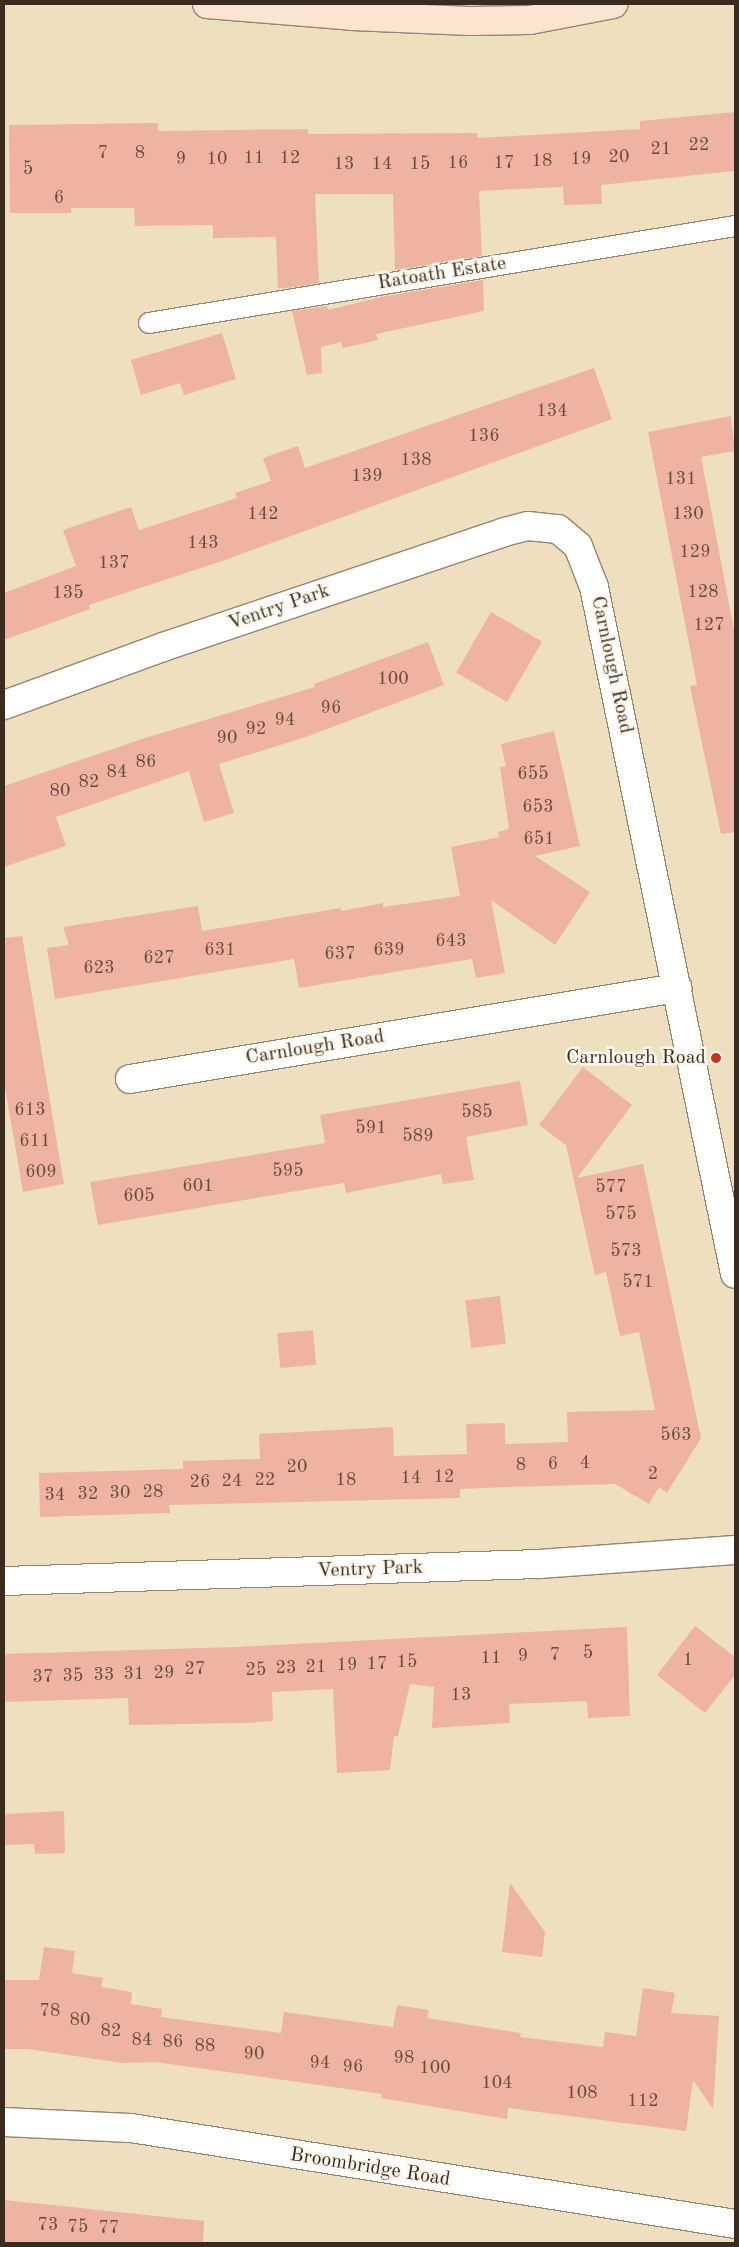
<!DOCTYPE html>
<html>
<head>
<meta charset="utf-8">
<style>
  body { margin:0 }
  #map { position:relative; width:739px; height:2247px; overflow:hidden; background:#eee0bf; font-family:"Old Standard TT",serif }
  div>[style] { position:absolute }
  .building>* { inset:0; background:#efb3a1; transform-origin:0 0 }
  .roads { filter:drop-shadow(1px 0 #94856e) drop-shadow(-1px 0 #94856e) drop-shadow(0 1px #94856e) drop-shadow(0 -1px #94856e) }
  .service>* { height:20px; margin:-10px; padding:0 10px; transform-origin:10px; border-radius:10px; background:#fff }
  .minor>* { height:28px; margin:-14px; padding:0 14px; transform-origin:14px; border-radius:14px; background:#fff }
  .tertiary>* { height:28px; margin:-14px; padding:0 14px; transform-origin:14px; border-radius:14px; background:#fff }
  .secondary>* { height:28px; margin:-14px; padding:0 14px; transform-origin:14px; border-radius:14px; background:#fce5d0 }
  .dots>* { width:14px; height:14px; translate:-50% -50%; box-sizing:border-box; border:2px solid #fbf7ec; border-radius:50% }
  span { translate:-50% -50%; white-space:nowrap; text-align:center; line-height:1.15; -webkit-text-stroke:5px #fbf7ec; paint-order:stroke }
  .number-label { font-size:18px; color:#684c3f }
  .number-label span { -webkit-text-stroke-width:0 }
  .street-label { font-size:20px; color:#3b2a1e }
  .poi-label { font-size:20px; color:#3b2a1e }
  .right { translate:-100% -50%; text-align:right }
  .frame { position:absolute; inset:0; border:5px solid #3b2a1e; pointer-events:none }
</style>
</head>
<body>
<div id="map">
  <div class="building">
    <i style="clip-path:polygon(735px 112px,735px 171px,601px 185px,602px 204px,564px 205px,563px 187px,479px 191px,482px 256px,395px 270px,393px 194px,315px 194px,319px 283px,287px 288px,278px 288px,276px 237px,213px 238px,213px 225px,135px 226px,134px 208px,71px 208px,71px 213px,10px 213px,9px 125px,158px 123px,158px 131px,308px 129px,308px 134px,477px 133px,477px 138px,640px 129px,640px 121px)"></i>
    <i style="clip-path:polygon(483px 280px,484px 311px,376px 334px,378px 340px,343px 348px,341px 342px,321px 347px,322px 373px,307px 375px,292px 311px,327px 306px,328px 310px,381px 297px)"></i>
    <i style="clip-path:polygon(222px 333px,236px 379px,184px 395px,180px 383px,141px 395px,131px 360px)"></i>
    <i style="clip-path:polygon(594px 368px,612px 419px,225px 560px,89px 605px,90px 609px,4px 640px,4px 593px,76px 566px,63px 530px,131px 507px,139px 530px,237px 498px,235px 493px,271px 481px,263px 458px,298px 446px,305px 468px)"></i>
    <i style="clip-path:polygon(731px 416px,735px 451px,701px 457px,735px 635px,735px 832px,721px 834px,690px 686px,697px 685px,648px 432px)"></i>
    <i style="left:491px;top:612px;width:59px;height:70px;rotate:30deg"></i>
    <i style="clip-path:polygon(428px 642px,444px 685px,306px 737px,219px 764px,234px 813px,204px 822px,189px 771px,56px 817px,66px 846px,4px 867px,4px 786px,145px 738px,315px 687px,314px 684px)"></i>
    <i style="clip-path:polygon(554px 731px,580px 846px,535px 856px,590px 892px,555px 945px,491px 900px,505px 973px,476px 978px,472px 959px,299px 988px,294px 959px,55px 999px,47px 948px,69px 945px,63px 927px,198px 906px,202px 931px,341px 908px,341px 911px,383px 903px,383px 907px,460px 896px,451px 847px,499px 837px,498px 832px,509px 829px,500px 767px,506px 766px,501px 744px)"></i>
    <i style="clip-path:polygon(22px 936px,64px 1184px,23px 1192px,4px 1082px,4px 938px)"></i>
    <i style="clip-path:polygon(583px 1067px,632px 1105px,577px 1178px,643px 1164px,701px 1438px,667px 1493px,659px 1487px,649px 1504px,615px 1484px,507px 1487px,460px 1489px,460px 1498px,169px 1505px,170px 1513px,40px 1517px,39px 1473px,183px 1469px,183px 1461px,260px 1459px,259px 1434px,393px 1427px,394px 1456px,467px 1454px,466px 1424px,505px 1423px,505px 1444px,568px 1442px,567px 1412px,655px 1410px,639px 1332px,620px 1336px,606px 1272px,595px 1275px,566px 1145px,539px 1125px)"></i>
    <i style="clip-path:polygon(520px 1081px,528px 1125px,466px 1137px,474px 1180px,443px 1184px,441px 1174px,346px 1193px,344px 1183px,98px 1225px,90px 1182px,325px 1143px,320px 1115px)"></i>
    <i style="left:500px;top:1296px;width:48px;height:35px;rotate:83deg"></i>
    <i style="left:313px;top:1330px;width:35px;height:36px;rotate:85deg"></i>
    <i style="clip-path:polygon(695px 1626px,735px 1657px,735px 1675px,705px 1713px,657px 1675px)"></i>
    <i style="clip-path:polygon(627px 1627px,630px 1716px,588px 1718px,587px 1701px,509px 1704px,510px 1723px,432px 1728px,434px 1687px,410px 1684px,398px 1736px,394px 1736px,390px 1770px,337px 1773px,333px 1689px,272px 1692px,273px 1721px,243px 1723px,129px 1725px,128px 1698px,4px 1702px,4px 1654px,235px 1647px)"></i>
    <i style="clip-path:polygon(64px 1811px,65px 1853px,35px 1854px,34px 1844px,4px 1845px,4px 1814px)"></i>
    <i style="clip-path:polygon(510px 1883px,545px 1932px,542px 1957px,502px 1952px)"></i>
    <i style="clip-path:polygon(44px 1947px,75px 1951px,72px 1973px,103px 1978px,101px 1987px,132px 1992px,131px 2004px,162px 2009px,161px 2017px,281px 2033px,284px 2012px,393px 2027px,397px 2005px,429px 2010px,427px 2018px,521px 2033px,520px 2037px,603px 2047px,605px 2032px,636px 2036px,643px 1988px,675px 1993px,671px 2013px,719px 2016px,713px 2109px,693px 2080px,686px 2131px,508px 2108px,507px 2119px,381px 2098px,382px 2094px,234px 2073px,155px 2062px,122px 2063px,28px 2049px,4px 2049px,4px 1980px,39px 1980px)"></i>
    <i style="clip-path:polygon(4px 2200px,204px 2221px,203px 2243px,4px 2243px)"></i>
  </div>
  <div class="roads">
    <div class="service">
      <i style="left:149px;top:323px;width:594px;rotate:-9.4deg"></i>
    </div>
    <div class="minor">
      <i style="left:4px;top:705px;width:169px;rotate:-20deg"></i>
      <i style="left:163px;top:647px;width:360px;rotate:-18.6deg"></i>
      <i style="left:504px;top:532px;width:25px;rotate:-14deg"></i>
      <i style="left:528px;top:526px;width:30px;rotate:6deg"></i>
      <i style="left:558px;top:529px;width:26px;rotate:40deg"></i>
      <i style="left:578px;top:546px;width:44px;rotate:68.7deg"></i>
      <i style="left:594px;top:587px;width:701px;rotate:78.4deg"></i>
      <i style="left:130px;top:1079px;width:555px;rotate:-9.45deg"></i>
      <i style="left:4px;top:1581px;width:535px;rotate:-1.82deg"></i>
      <i style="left:539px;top:1564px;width:196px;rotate:-4.1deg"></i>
    </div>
    <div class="tertiary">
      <i style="left:4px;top:2122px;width:127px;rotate:2.7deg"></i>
      <i style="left:131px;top:2128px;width:612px;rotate:9.03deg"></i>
    </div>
    <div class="secondary">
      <i style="left:207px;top:4px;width:145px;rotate:4.7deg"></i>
      <i style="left:352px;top:16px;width:118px;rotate:2.4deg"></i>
      <i style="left:470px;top:21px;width:60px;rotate:-1deg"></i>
      <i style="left:530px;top:20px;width:85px;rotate:-10.9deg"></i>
    </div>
  </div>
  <div class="dots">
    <i style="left:716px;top:1058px;background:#c8321e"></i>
  </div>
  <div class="number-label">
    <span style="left:699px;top:145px">22</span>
    <span style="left:661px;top:149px">21</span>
    <span style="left:103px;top:153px">7</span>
    <span style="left:140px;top:153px">8</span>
    <span style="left:619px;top:157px">20</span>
    <span style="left:254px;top:158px">11</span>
    <span style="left:290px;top:158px">12</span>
    <span style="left:181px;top:159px">9</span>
    <span style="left:217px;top:159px">10</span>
    <span style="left:581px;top:159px">19</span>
    <span style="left:542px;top:161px">18</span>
    <span style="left:458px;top:163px">16</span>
    <span style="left:504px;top:163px">17</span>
    <span style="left:344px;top:164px">13</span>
    <span style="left:382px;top:164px">14</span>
    <span style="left:420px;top:164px">15</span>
    <span style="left:28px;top:169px">5</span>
    <span style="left:59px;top:198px">6</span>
    <span style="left:552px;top:411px">134</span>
    <span style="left:484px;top:436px">136</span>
    <span style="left:416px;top:460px">138</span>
    <span style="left:367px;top:476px">139</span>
    <span style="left:681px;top:479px">131</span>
    <span style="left:263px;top:514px">142</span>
    <span style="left:688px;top:514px">130</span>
    <span style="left:203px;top:543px">143</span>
    <span style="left:695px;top:552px">129</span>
    <span style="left:114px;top:563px">137</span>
    <span style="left:703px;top:592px">128</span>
    <span style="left:68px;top:593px">135</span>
    <span style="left:709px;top:625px">127</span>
    <span style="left:393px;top:679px">100</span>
    <span style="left:331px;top:708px">96</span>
    <span style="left:285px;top:720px">94</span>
    <span style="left:256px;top:729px">92</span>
    <span style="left:227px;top:738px">90</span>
    <span style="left:146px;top:762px">86</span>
    <span style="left:117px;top:772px">84</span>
    <span style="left:533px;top:774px">655</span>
    <span style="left:89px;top:782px">82</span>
    <span style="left:60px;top:791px">80</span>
    <span style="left:538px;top:807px">653</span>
    <span style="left:539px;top:839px">651</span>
    <span style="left:451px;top:941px">643</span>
    <span style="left:220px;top:950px">631</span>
    <span style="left:389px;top:950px">639</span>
    <span style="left:340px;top:954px">637</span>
    <span style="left:159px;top:958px">627</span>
    <span style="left:99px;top:968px">623</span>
    <span style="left:30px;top:1110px">613</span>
    <span style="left:477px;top:1112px">585</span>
    <span style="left:371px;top:1128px">591</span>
    <span style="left:418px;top:1136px">589</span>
    <span style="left:35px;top:1141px">611</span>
    <span style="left:288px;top:1171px">595</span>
    <span style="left:41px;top:1172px">609</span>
    <span style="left:198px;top:1186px">601</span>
    <span style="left:611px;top:1187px">577</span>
    <span style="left:139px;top:1196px">605</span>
    <span style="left:621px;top:1214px">575</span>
    <span style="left:626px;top:1251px">573</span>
    <span style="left:638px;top:1282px">571</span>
    <span style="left:676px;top:1435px">563</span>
    <span style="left:585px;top:1463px">4</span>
    <span style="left:553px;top:1464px">6</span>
    <span style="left:521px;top:1465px">8</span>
    <span style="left:297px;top:1467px">20</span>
    <span style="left:653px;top:1474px">2</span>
    <span style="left:444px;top:1477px">12</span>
    <span style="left:411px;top:1478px">14</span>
    <span style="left:265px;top:1480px">22</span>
    <span style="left:346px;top:1480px">18</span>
    <span style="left:232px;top:1481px">24</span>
    <span style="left:200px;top:1482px">26</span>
    <span style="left:153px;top:1492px">28</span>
    <span style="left:120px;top:1493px">30</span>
    <span style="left:88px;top:1494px">32</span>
    <span style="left:55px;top:1495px">34</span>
    <span style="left:588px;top:1653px">5</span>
    <span style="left:555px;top:1655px">7</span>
    <span style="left:523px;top:1656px">9</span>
    <span style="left:491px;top:1658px">11</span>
    <span style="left:688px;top:1660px">1</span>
    <span style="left:407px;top:1662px">15</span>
    <span style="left:377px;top:1664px">17</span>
    <span style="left:347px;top:1665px">19</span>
    <span style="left:316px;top:1667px">21</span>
    <span style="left:286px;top:1668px">23</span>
    <span style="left:195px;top:1669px">27</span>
    <span style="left:256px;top:1670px">25</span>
    <span style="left:164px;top:1673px">29</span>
    <span style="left:134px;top:1674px">31</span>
    <span style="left:104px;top:1675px">33</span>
    <span style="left:73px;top:1676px">35</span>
    <span style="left:43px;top:1677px">37</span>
    <span style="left:461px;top:1695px">13</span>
    <span style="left:50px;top:2011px">78</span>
    <span style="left:80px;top:2020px">80</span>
    <span style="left:111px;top:2031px">82</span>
    <span style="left:142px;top:2040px">84</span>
    <span style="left:173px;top:2042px">86</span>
    <span style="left:205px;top:2046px">88</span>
    <span style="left:254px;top:2054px">90</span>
    <span style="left:404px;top:2058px">98</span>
    <span style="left:320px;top:2063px">94</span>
    <span style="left:353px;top:2067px">96</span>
    <span style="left:435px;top:2068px">100</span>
    <span style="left:497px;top:2083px">104</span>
    <span style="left:582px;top:2093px">108</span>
    <span style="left:643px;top:2101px">112</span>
    <span style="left:48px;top:2225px">73</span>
    <span style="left:78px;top:2227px">75</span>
    <span style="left:109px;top:2228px">77</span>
  </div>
  <div class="street-label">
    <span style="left:442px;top:274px;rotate:-9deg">Ratoath Estate</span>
    <span style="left:279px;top:608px;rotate:-19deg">Ventry Park</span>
    <span style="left:611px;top:665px;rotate:78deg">Carnlough Road</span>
    <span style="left:315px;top:1048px;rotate:-9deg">Carnlough Road</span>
    <span style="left:370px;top:1570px;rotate:-2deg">Ventry Park</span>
    <span style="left:370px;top:2168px;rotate:9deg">Broombridge Road</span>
  </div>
  <div class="poi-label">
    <span class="right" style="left:706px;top:1058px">Carnlough Road</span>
  </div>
  <div class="frame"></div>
</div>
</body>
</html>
